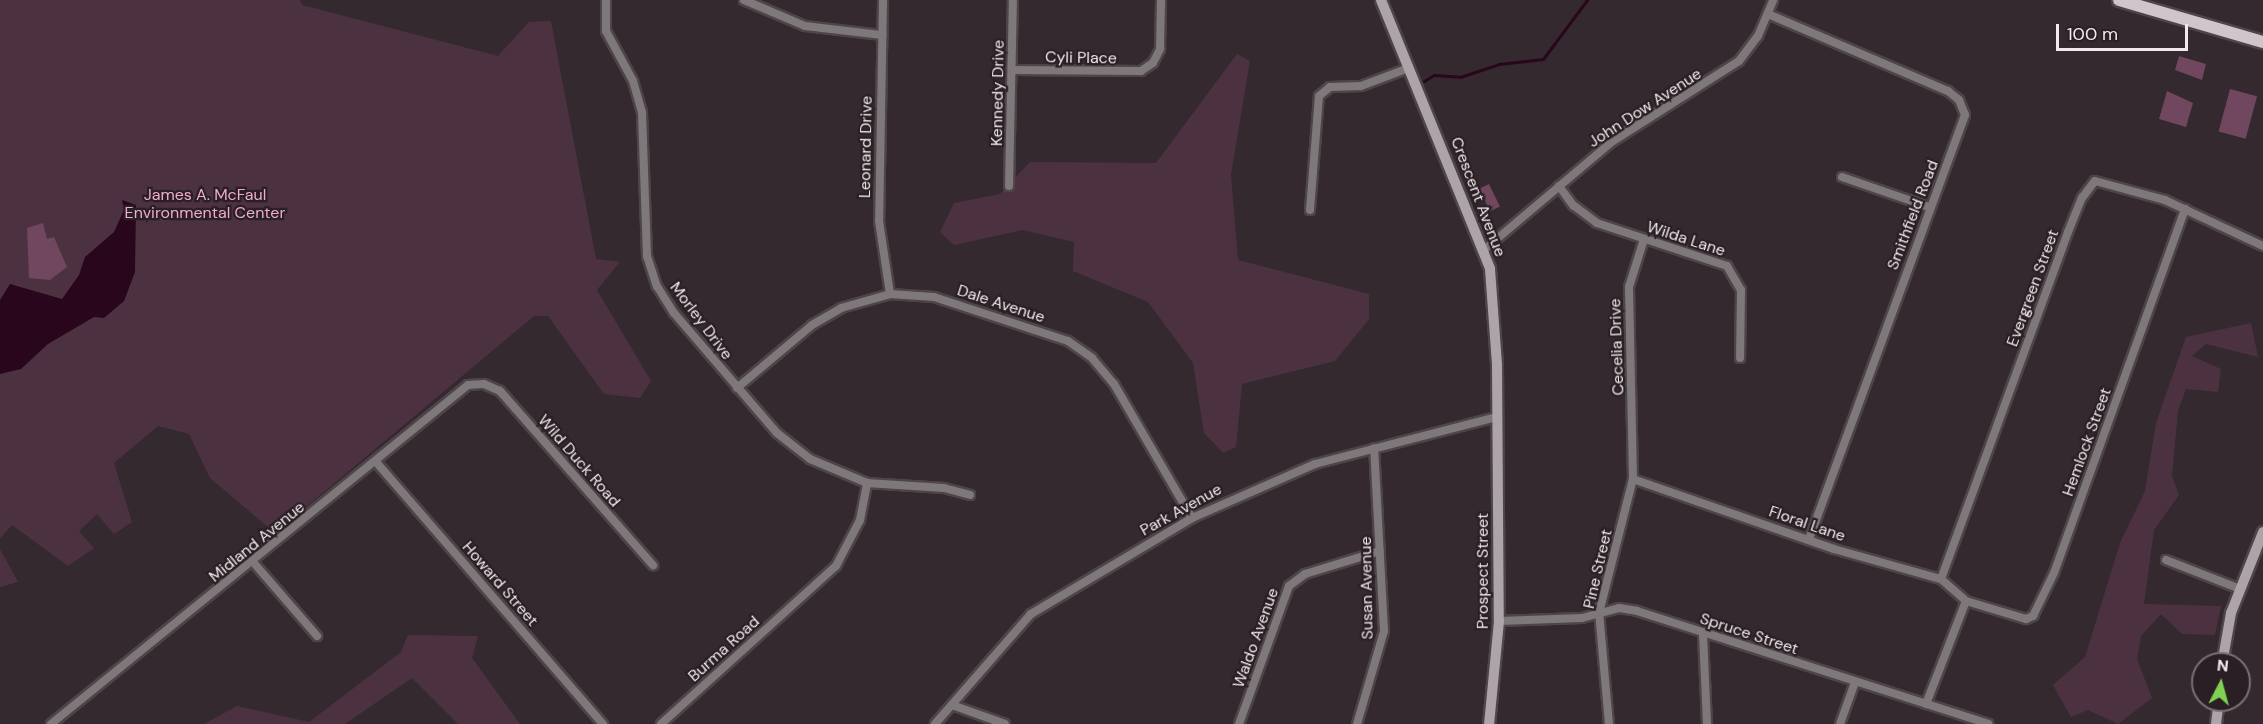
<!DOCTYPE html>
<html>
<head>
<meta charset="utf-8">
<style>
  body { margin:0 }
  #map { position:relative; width:2263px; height:724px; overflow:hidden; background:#33292e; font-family:"DM Sans",sans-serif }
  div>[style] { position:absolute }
  .green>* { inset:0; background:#4c3240 }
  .water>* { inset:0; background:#29061c }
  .stream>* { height:3px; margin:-1.5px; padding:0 1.5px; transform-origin:1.5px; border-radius:1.5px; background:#29061c }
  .building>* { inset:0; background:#70475e; transform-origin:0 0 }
  .roads { filter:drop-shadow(2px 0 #4e4449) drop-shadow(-2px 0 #4e4449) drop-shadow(0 2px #4e4449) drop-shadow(0 -2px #4e4449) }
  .street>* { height:8px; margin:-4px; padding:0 4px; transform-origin:4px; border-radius:4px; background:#7e787b }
  .secondary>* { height:10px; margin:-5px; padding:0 5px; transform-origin:5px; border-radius:5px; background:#aca4a8 }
  .primary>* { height:12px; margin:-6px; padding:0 6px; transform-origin:6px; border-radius:6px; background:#d0c5ca }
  span { translate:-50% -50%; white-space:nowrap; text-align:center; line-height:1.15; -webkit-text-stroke:4.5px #291f24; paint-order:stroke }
  .street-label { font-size:16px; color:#f1eaed }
  .park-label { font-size:16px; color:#f1aad0 }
  .north { position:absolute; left:2191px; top:652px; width:60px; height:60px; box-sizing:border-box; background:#291f24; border:2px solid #797074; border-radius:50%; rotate:6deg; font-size:16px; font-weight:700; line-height:24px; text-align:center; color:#f1eaed }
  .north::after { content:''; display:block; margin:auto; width:21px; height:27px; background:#80d052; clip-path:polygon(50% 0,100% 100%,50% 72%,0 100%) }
  .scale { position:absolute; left:2056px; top:24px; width:132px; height:27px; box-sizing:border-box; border:3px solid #f1eaed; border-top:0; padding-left:8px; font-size:18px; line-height:21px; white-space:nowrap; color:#f1eaed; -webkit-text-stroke:4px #291f24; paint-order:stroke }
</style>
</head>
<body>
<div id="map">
  <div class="green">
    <i style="clip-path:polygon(0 0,300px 0,302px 5px,498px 56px,529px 22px,551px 21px,596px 259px,620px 262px,597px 290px,651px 381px,640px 398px,604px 394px,548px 316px,534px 316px,275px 533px,210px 478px,189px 434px,158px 426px,114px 463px,132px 522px,114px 534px,97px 514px,79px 531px,94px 548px,68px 566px,12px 525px,0 539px)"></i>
    <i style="clip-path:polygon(1237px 54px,1250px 61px,1231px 175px,1238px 260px,1369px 294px,1369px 319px,1335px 361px,1242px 384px,1236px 447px,1223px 453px,1204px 433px,1193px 363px,1148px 302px,1073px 271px,1074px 242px,1023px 230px,954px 245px,940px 232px,954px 203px,1000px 194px,1030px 162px,1156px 163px)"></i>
    <i style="clip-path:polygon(2251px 323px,2258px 357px,2206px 344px,2192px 356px,2221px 369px,2218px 392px,2186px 389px,2178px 411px,2172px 476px,2179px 495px,2154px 530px,2144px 604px,2221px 606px,2215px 635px,2182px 634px,2161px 614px,2141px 636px,2137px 659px,2152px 698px,2118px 724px,2088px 710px,2071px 717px,2053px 685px,2085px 657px,2120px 543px,2145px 491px,2156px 423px,2186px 337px)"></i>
    <i style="clip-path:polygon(0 549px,18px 582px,0 587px)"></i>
    <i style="clip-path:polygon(408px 635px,478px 636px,472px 658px,520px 724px,458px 724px,412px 678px,345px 724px,204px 724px,237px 706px,309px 722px,401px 652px)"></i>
  </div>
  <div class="water">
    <i style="clip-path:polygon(122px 200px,136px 205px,135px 272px,124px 301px,104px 318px,94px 317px,48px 344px,21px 369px,0 374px,0 300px,10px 284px,62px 299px,79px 275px,85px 257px,114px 232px,124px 210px)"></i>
  </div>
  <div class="stream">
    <i style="left:1424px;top:81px;width:12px;rotate:-31deg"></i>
    <i style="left:1434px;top:75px;width:26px;rotate:4deg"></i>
    <i style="left:1460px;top:77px;width:41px;rotate:-18.4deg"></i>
    <i style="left:1499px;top:64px;width:44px;rotate:-6.5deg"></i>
    <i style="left:1543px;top:59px;width:74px;rotate:-53.3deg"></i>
  </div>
  <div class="building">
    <i style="clip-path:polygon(2179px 56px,2206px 64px,2202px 80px,2175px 70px)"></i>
    <i style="left:2230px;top:89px;width:28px;height:44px;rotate:15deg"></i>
    <i style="clip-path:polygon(2167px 91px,2193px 103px,2186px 127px,2159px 119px)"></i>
    <i style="left:1489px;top:184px;width:25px;height:11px;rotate:64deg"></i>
    <i style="clip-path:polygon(43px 223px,47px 239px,54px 237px,67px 267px,50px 280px,29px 278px,27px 228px)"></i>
  </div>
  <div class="roads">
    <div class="street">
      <i style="left:606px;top:0;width:31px;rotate:90deg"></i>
      <i style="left:606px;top:31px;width:57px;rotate:61.6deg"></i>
      <i style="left:633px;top:81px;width:33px;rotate:74deg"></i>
      <i style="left:642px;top:113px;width:143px;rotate:88deg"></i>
      <i style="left:647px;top:256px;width:32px;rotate:72deg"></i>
      <i style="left:657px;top:286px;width:32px;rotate:58deg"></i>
      <i style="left:674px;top:313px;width:158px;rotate:49.4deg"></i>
      <i style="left:777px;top:433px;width:42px;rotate:38.2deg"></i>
      <i style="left:810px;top:459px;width:62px;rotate:22.8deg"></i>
      <i style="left:867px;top:483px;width:77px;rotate:3.7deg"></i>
      <i style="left:944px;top:488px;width:27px;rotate:15deg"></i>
      <i style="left:744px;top:0;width:66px;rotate:23.1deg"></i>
      <i style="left:805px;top:26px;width:78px;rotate:6.7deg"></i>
      <i style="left:883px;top:0;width:221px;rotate:91deg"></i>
      <i style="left:879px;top:221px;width:74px;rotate:81.4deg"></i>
      <i style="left:1768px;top:14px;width:196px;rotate:23.2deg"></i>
      <i style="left:1948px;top:91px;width:14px;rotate:39deg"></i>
      <i style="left:1959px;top:100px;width:16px;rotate:68deg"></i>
      <i style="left:1965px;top:115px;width:451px;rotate:110.2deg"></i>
      <i style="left:1012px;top:70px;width:129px;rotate:0.4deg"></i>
      <i style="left:1141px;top:71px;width:14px;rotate:-34deg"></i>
      <i style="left:1153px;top:63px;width:16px;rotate:-63deg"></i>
      <i style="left:1160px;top:49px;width:49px;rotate:-88.8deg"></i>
      <i style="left:1842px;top:177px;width:92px;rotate:19deg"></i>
      <i style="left:1009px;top:186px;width:186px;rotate:-88.8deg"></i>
      <i style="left:1559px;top:186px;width:24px;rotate:54deg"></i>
      <i style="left:1573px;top:205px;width:30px;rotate:37deg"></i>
      <i style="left:1597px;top:223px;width:137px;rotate:18.3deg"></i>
      <i style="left:1727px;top:266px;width:28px;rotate:60deg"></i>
      <i style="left:1741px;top:290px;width:68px;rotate:90.8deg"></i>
      <i style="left:1310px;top:210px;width:114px;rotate:-85.5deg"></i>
      <i style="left:1319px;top:96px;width:14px;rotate:-39deg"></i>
      <i style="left:1330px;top:87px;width:31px;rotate:-2deg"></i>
      <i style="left:1361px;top:86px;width:51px;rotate:-20.6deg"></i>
      <i style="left:1485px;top:249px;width:167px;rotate:-40.2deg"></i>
      <i style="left:1613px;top:141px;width:149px;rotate:-32.4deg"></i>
      <i style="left:1739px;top:61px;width:31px;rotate:-53deg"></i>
      <i style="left:1758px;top:36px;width:39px;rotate:-67deg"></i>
      <i style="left:737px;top:388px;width:98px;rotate:-40deg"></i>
      <i style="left:812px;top:325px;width:34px;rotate:-30deg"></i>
      <i style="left:841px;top:308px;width:51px;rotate:-15.9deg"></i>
      <i style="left:890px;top:294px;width:44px;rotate:3.9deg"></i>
      <i style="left:934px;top:297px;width:141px;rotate:18.2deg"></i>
      <i style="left:1068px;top:341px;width:29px;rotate:35deg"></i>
      <i style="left:1092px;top:358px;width:34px;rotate:50deg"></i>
      <i style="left:1114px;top:384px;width:155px;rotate:59.8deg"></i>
      <i style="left:376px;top:462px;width:347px;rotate:49.1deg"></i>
      <i style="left:1633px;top:479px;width:213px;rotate:19.2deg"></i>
      <i style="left:1834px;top:549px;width:111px;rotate:15.7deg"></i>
      <i style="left:1941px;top:579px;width:33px;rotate:41deg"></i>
      <i style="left:1966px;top:601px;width:63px;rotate:16.7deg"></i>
      <i style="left:2026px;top:619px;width:8px;rotate:-23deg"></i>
      <i style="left:2033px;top:616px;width:48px;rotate:-64deg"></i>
      <i style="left:2054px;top:573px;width:387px;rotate:-70.2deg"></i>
      <i style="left:2166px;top:560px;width:79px;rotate:21.4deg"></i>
      <i style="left:253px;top:562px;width:98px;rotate:49.1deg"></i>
      <i style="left:1941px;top:579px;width:370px;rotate:-69.9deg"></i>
      <i style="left:2068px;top:232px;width:37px;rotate:-68deg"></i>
      <i style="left:2082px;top:198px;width:21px;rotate:-53deg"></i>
      <i style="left:2095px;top:181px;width:73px;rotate:15.2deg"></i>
      <i style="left:2165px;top:200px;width:108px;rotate:25.1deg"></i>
      <i style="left:1499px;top:621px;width:83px;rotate:-2.1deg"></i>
      <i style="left:1582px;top:618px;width:38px;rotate:-15deg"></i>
      <i style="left:1619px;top:608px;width:18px;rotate:9deg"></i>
      <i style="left:1637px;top:611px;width:369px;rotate:17.8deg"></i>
      <i style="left:1703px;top:635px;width:89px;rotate:87.4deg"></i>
      <i style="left:1926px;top:704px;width:110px;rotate:-68.8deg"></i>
      <i style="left:952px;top:705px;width:56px;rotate:19.7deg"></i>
      <i style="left:51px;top:724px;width:537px;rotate:-39.11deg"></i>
      <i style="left:468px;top:385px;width:16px;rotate:-4deg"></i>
      <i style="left:484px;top:384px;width:17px;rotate:24deg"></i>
      <i style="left:500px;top:391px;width:232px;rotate:48.7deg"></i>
      <i style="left:661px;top:724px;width:236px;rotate:-42.1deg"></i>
      <i style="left:836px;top:566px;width:52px;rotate:-62.4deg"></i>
      <i style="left:860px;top:520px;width:38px;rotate:-79deg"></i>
      <i style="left:935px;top:724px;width:146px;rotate:-48.9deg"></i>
      <i style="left:1031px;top:614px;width:187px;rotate:-30.8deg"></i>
      <i style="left:1192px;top:518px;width:134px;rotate:-23.7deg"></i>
      <i style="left:1315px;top:464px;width:188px;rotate:-14.5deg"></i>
      <i style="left:1239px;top:724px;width:147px;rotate:-70.1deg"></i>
      <i style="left:1289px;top:586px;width:20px;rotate:-37deg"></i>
      <i style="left:1305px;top:574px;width:78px;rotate:-17deg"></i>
      <i style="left:1357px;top:724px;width:97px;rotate:-73.8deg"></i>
      <i style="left:1384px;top:631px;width:183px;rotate:-93.1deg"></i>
      <i style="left:1609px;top:724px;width:111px;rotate:-95.1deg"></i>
      <i style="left:1599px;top:613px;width:138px;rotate:-75.8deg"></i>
      <i style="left:1633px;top:479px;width:192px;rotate:-91.2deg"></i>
      <i style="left:1629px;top:287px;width:50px;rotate:-72.6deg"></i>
      <i style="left:1840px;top:724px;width:45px;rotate:-70.3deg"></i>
    </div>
    <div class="secondary">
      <i style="left:1381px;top:0;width:290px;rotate:67.9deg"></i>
      <i style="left:1490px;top:269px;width:96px;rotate:85.8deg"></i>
      <i style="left:1497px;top:365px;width:256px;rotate:89.6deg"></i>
      <i style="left:1499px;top:621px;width:103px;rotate:95.5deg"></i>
      <i style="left:2222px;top:664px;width:52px;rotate:-80deg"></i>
      <i style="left:2231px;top:613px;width:87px;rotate:-68.4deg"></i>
      <i style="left:2216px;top:724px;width:24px;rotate:-83deg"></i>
    </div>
    <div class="primary">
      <i style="left:2119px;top:0;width:150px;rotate:16.3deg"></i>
    </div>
  </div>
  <div class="street-label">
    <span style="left:1081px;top:58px;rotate:1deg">Cyli Place</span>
    <span style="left:998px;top:93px;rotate:-89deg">Kennedy Drive</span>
    <span style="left:1645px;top:108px;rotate:-33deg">John Dow Avenue</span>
    <span style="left:866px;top:147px;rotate:-89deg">Leonard Drive</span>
    <span style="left:1478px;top:197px;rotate:69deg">Crescent Avenue</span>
    <span style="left:1913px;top:215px;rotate:-69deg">Smithfield Road</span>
    <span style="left:1686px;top:239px;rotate:18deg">Wilda Lane</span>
    <span style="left:2033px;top:288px;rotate:-70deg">Evergreen Street</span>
    <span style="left:1001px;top:304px;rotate:18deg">Dale Avenue</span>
    <span style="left:701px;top:321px;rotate:53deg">Morley Drive</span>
    <span style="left:1617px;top:347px;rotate:-92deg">Cecelia Drive</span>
    <span style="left:2087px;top:442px;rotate:-70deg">Hemlock Street</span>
    <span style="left:579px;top:461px;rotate:49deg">Wild Duck Road</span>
    <span style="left:1181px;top:510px;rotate:-29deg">Park Avenue</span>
    <span style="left:1807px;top:524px;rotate:19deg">Floral Lane</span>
    <span style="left:257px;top:542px;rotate:-39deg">Midland Avenue</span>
    <span style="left:1598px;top:569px;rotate:-77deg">Pine Street</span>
    <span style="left:1483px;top:571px;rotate:-90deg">Prospect Street</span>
    <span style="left:500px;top:584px;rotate:49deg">Howard Street</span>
    <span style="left:1367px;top:588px;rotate:-91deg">Susan Avenue</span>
    <span style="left:1749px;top:634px;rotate:18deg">Spruce Street</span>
    <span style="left:1256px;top:638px;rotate:-70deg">Waldo Avenue</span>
    <span style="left:724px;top:649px;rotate:-42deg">Burma Road</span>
  </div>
  <div class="park-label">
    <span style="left:205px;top:204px">James A. McFaul<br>Environmental Center</span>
  </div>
  <div class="north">N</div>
  <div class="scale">100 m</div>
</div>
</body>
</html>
